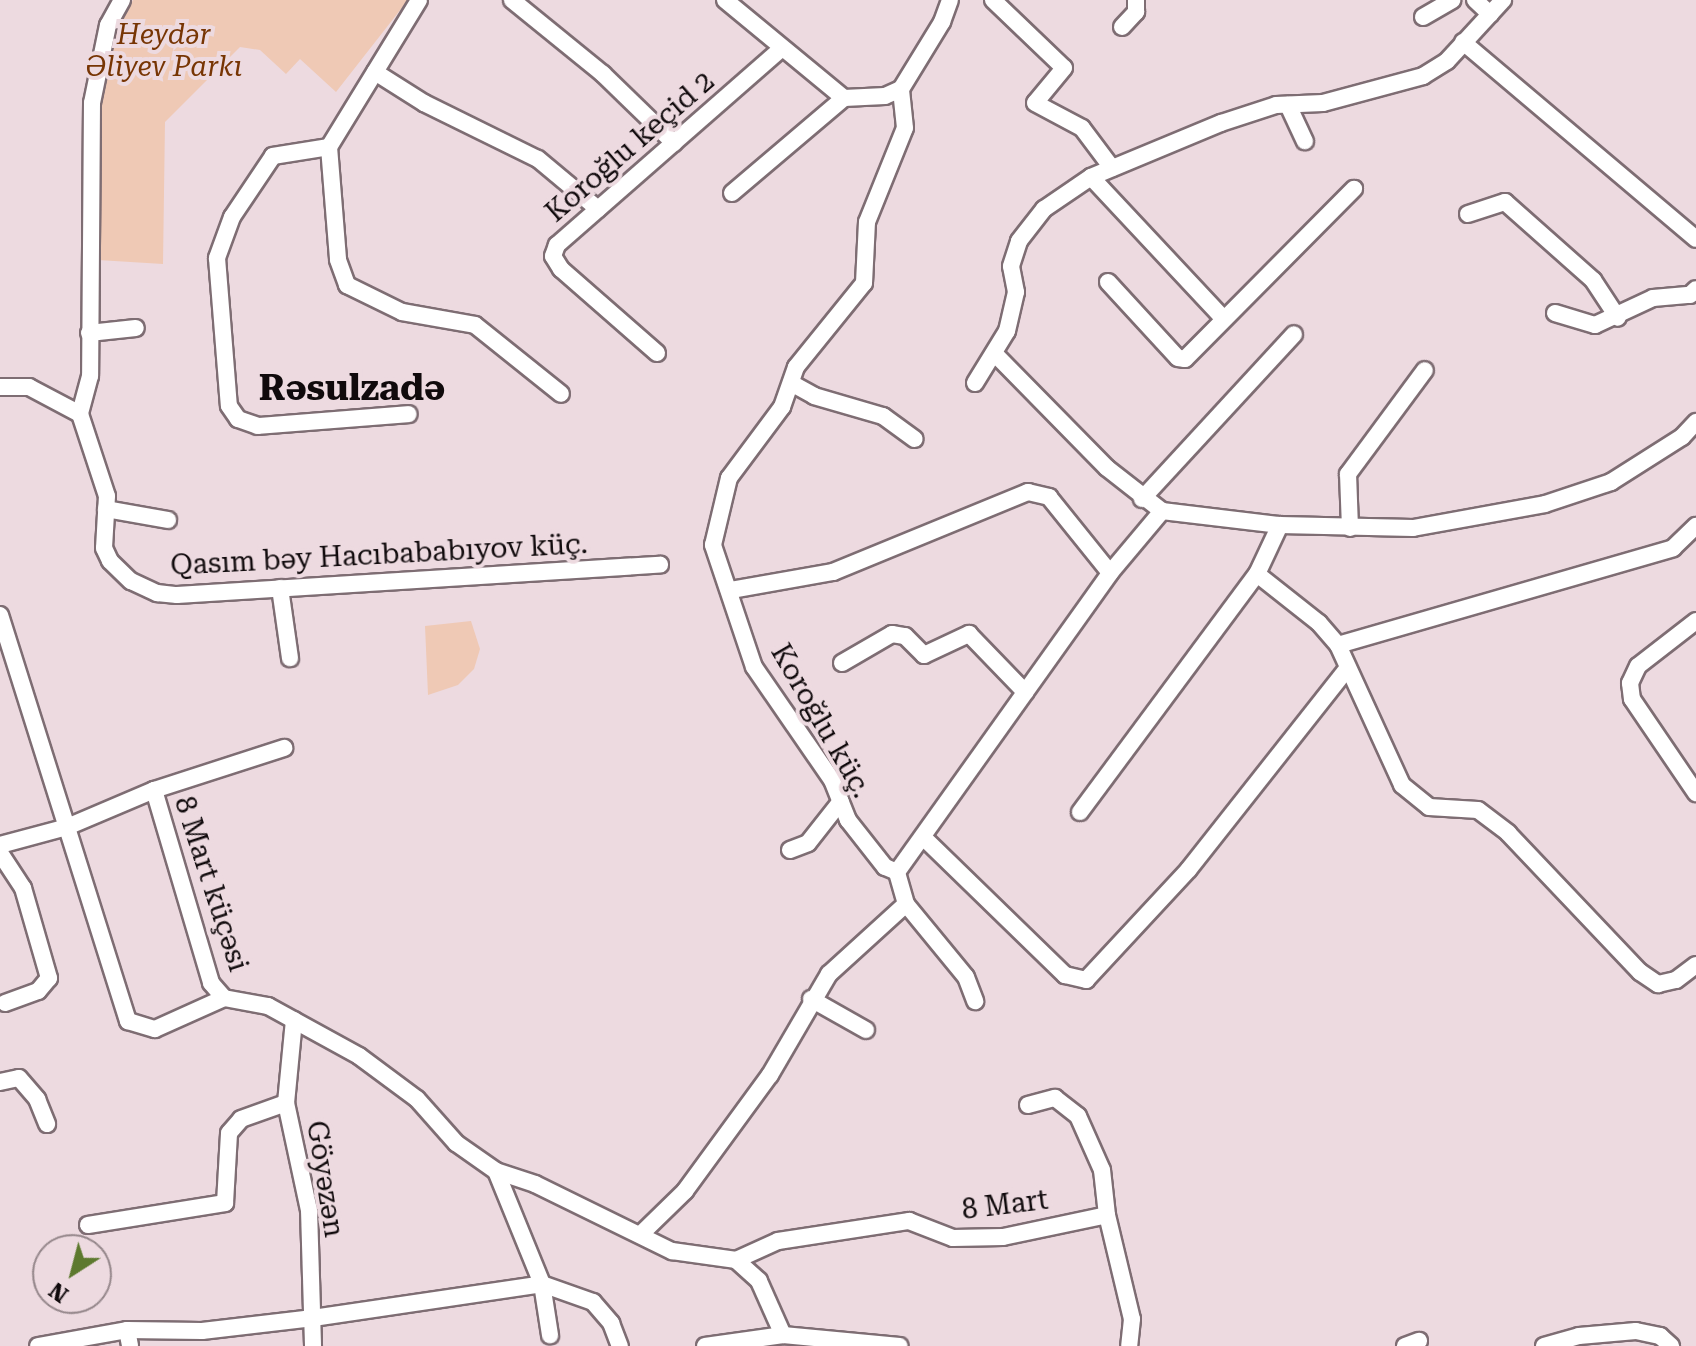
<!DOCTYPE html>
<html>
<head>
<meta charset="utf-8">
<style>
  body { margin:0 }
  #map { position:relative; width:1696px; height:1346px; overflow:hidden; background:#eddae0; font-family:"Roboto Serif",serif }
  div>[style] { position:absolute }
  .green>* { inset:0; background:#efc9b5 }
  .roads { filter:drop-shadow(2px 0 #7e6d73) drop-shadow(-2px 0 #7e6d73) drop-shadow(0 2px #7e6d73) drop-shadow(0 -2px #7e6d73) }
  .minor>* { height:16px; margin:-8px; padding:0 8px; transform-origin:8px; border-radius:8px; background:#fff }
  span { translate:-50% -50%; white-space:nowrap; text-align:center; line-height:1.15; -webkit-text-stroke:8px #eddae0; paint-order:stroke }
  .park-label { font-size:28px; color:#773504; font-style:italic }
  .street-label { font-size:28px; color:#100a0c }
  .district-label { font-size:36px; color:#100a0c; font-weight:700 }
  .north { position:absolute; left:32px; top:1234px; width:80px; height:80px; box-sizing:border-box; background:#eddae0; border:2px solid #95878b; border-radius:50%; rotate:216deg; font-size:22px; font-weight:700; line-height:32px; text-align:center; color:#100a0c }
  .north::after { content:''; display:block; margin:auto; width:28px; height:36px; background:#5d792e; clip-path:polygon(50% 0,100% 100%,50% 72%,0 100%) }
</style>
</head>
<body>
<div id="map">
  <div class="green">
    <i style="clip-path:polygon(133px 0,408px 0,336px 92px,300px 59px,286px 74px,260px 50px,240px 47px,165px 122px,163px 264px,98px 260px,98px 124px,116px 31px)"></i>
    <i style="clip-path:polygon(471px 621px,480px 649px,474px 669px,458px 685px,428px 695px,425px 626px)"></i>
  </div>
  <div class="roads">
    <div class="minor">
      <i style="left:122px;top:0;width:29px;rotate:119deg"></i>
      <i style="left:108px;top:25px;width:80px;rotate:101.6deg"></i>
      <i style="left:92px;top:103px;width:273px;rotate:90.4deg"></i>
      <i style="left:90px;top:376px;width:39px;rotate:105deg"></i>
      <i style="left:80px;top:414px;width:86px;rotate:71.8deg"></i>
      <i style="left:107px;top:496px;width:52px;rotate:93.3deg"></i>
      <i style="left:104px;top:548px;width:14px;rotate:65deg"></i>
      <i style="left:110px;top:561px;width:29px;rotate:44deg"></i>
      <i style="left:131px;top:581px;width:29px;rotate:25deg"></i>
      <i style="left:157px;top:593px;width:20px;rotate:6deg"></i>
      <i style="left:177px;top:595px;width:484px;rotate:-3.6deg"></i>
      <i style="left:512px;top:0;width:117px;rotate:39.1deg"></i>
      <i style="left:603px;top:74px;width:99px;rotate:44.2deg"></i>
      <i style="left:725px;top:0;width:154px;rotate:39.5deg"></i>
      <i style="left:844px;top:98px;width:41px;rotate:-2.8deg"></i>
      <i style="left:885px;top:96px;width:17px;rotate:-24deg"></i>
      <i style="left:993px;top:0;width:98px;rotate:43.8deg"></i>
      <i style="left:1064px;top:68px;width:45px;rotate:129.6deg"></i>
      <i style="left:1035px;top:103px;width:53px;rotate:28deg"></i>
      <i style="left:1082px;top:128px;width:50px;rotate:53.1deg"></i>
      <i style="left:1475px;top:0;width:21px;rotate:43deg"></i>
      <i style="left:1423px;top:17px;width:34px;rotate:-30deg"></i>
      <i style="left:1122px;top:27px;width:21px;rotate:-47deg"></i>
      <i style="left:1136px;top:12px;width:12px;rotate:-90deg"></i>
      <i style="left:1463px;top:42px;width:305px;rotate:40.2deg"></i>
      <i style="left:375px;top:72px;width:58px;rotate:32.3deg"></i>
      <i style="left:424px;top:103px;width:127px;rotate:26.2deg"></i>
      <i style="left:538px;top:159px;width:78px;rotate:39.8deg"></i>
      <i style="left:1288px;top:105px;width:40px;rotate:65deg"></i>
      <i style="left:329px;top:147px;width:57px;rotate:170.9deg"></i>
      <i style="left:273px;top:156px;width:73px;rotate:123.9deg"></i>
      <i style="left:232px;top:217px;width:44px;rotate:110.1deg"></i>
      <i style="left:217px;top:258px;width:148px;rotate:85.4deg"></i>
      <i style="left:229px;top:406px;width:16px;rotate:55deg"></i>
      <i style="left:238px;top:419px;width:21px;rotate:19deg"></i>
      <i style="left:258px;top:426px;width:151px;rotate:-4.5deg"></i>
      <i style="left:329px;top:147px;width:113px;rotate:85.4deg"></i>
      <i style="left:338px;top:260px;width:27px;rotate:70deg"></i>
      <i style="left:347px;top:285px;width:61px;rotate:26.1deg"></i>
      <i style="left:402px;top:312px;width:74px;rotate:10.1deg"></i>
      <i style="left:475px;top:325px;width:110px;rotate:38.7deg"></i>
      <i style="left:329px;top:147px;width:172px;rotate:-58.5deg"></i>
      <i style="left:1091px;top:177px;width:192px;rotate:46.9deg"></i>
      <i style="left:732px;top:193px;width:147px;rotate:-40.3deg"></i>
      <i style="left:1468px;top:214px;width:39px;rotate:-18deg"></i>
      <i style="left:1505px;top:202px;width:118px;rotate:41.6deg"></i>
      <i style="left:1593px;top:280px;width:45px;rotate:56.7deg"></i>
      <i style="left:1108px;top:282px;width:103px;rotate:47.4deg"></i>
      <i style="left:1178px;top:358px;width:7px;rotate:8deg"></i>
      <i style="left:1185px;top:359px;width:240px;rotate:-45.2deg"></i>
      <i style="left:1555px;top:313px;width:42px;rotate:16.7deg"></i>
      <i style="left:1595px;top:325px;width:64px;rotate:-25deg"></i>
      <i style="left:1653px;top:298px;width:37px;rotate:-5deg"></i>
      <i style="left:1690px;top:295px;width:8px;rotate:-45deg"></i>
      <i style="left:89px;top:333px;width:47px;rotate:-6.1deg"></i>
      <i style="left:657px;top:353px;width:128px;rotate:-138.8deg"></i>
      <i style="left:561px;top:269px;width:15px;rotate:-122deg"></i>
      <i style="left:553px;top:256px;width:12px;rotate:-70deg"></i>
      <i style="left:557px;top:245px;width:298px;rotate:-41.2deg"></i>
      <i style="left:994px;top:353px;width:161px;rotate:45.5deg"></i>
      <i style="left:1107px;top:468px;width:70px;rotate:38deg"></i>
      <i style="left:1162px;top:511px;width:119px;rotate:6.8deg"></i>
      <i style="left:1280px;top:525px;width:133px;rotate:1.3deg"></i>
      <i style="left:1413px;top:528px;width:134px;rotate:-10.3deg"></i>
      <i style="left:1545px;top:504px;width:70px;rotate:-18.4deg"></i>
      <i style="left:1611px;top:482px;width:84px;rotate:-32.4deg"></i>
      <i style="left:1682px;top:437px;width:21px;rotate:-47deg"></i>
      <i style="left:791px;top:383px;width:26px;rotate:29deg"></i>
      <i style="left:814px;top:396px;width:72px;rotate:16.2deg"></i>
      <i style="left:883px;top:416px;width:39px;rotate:36deg"></i>
      <i style="left:975px;top:383px;width:61px;rotate:-58.4deg"></i>
      <i style="left:1007px;top:331px;width:40px;rotate:-77deg"></i>
      <i style="left:1016px;top:292px;width:26px;rotate:-101deg"></i>
      <i style="left:1011px;top:266px;width:26px;rotate:-72deg"></i>
      <i style="left:1019px;top:241px;width:41px;rotate:-52deg"></i>
      <i style="left:1044px;top:209px;width:57px;rotate:-34.2deg"></i>
      <i style="left:1091px;top:177px;width:141px;rotate:-22.6deg"></i>
      <i style="left:1221px;top:123px;width:58px;rotate:-18.1deg"></i>
      <i style="left:1276px;top:105px;width:47px;rotate:-2.4deg"></i>
      <i style="left:1323px;top:103px;width:104px;rotate:-15.1deg"></i>
      <i style="left:1423px;top:76px;width:28px;rotate:-32deg"></i>
      <i style="left:1447px;top:61px;width:83px;rotate:-47.4deg"></i>
      <i style="left:0;top:387px;width:29px"></i>
      <i style="left:29px;top:387px;width:58px;rotate:27.9deg"></i>
      <i style="left:1142px;top:499px;width:224px;rotate:-47.3deg"></i>
      <i style="left:106px;top:509px;width:63px;rotate:10.1deg"></i>
      <i style="left:1350px;top:528px;width:54px;rotate:-92.1deg"></i>
      <i style="left:1348px;top:474px;width:129px;rotate:-53.5deg"></i>
      <i style="left:1257px;top:574px;width:79px;rotate:38.3deg"></i>
      <i style="left:1319px;top:623px;width:29px;rotate:49deg"></i>
      <i style="left:1338px;top:645px;width:154px;rotate:65.4deg"></i>
      <i style="left:1402px;top:785px;width:35px;rotate:39deg"></i>
      <i style="left:1429px;top:807px;width:49px;rotate:3.5deg"></i>
      <i style="left:1478px;top:810px;width:38px;rotate:37deg"></i>
      <i style="left:1508px;top:833px;width:192px;rotate:46.5deg"></i>
      <i style="left:1640px;top:972px;width:22px;rotate:34deg"></i>
      <i style="left:1658px;top:984px;width:18px;rotate:-13deg"></i>
      <i style="left:1676px;top:980px;width:25px;rotate:-37deg"></i>
      <i style="left:280px;top:588px;width:71px;rotate:81.9deg"></i>
      <i style="left:731px;top:590px;width:104px;rotate:-10deg"></i>
      <i style="left:833px;top:572px;width:211px;rotate:-22.3deg"></i>
      <i style="left:1028px;top:492px;width:22px;rotate:13deg"></i>
      <i style="left:1049px;top:497px;width:97px;rotate:51.2deg"></i>
      <i style="left:0;top:615px;width:426px;rotate:72.5deg"></i>
      <i style="left:128px;top:1021px;width:28px;rotate:17deg"></i>
      <i style="left:155px;top:1029px;width:76px;rotate:-24.2deg"></i>
      <i style="left:1696px;top:621px;width:73px;rotate:142.2deg"></i>
      <i style="left:1638px;top:666px;width:19px;rotate:115deg"></i>
      <i style="left:1630px;top:683px;width:16px;rotate:83deg"></i>
      <i style="left:1632px;top:699px;width:114px;rotate:55.8deg"></i>
      <i style="left:1338px;top:645px;width:349px;rotate:-16.1deg"></i>
      <i style="left:1673px;top:548px;width:32px;rotate:-44deg"></i>
      <i style="left:842px;top:663px;width:58px;rotate:-30.1deg"></i>
      <i style="left:892px;top:634px;width:13px;rotate:9deg"></i>
      <i style="left:905px;top:636px;width:27px;rotate:45deg"></i>
      <i style="left:924px;top:655px;width:50px;rotate:-25deg"></i>
      <i style="left:969px;top:634px;width:81px;rotate:46deg"></i>
      <i style="left:154px;top:790px;width:201px;rotate:73.5deg"></i>
      <i style="left:211px;top:983px;width:20px;rotate:49deg"></i>
      <i style="left:224px;top:998px;width:45px;rotate:10.3deg"></i>
      <i style="left:268px;top:1006px;width:104px;rotate:28.8deg"></i>
      <i style="left:359px;top:1056px;width:72px;rotate:36.6deg"></i>
      <i style="left:417px;top:1099px;width:59px;rotate:48.4deg"></i>
      <i style="left:456px;top:1143px;width:49px;rotate:35deg"></i>
      <i style="left:496px;top:1171px;width:41px;rotate:18.4deg"></i>
      <i style="left:535px;top:1184px;width:153px;rotate:26.1deg"></i>
      <i style="left:672px;top:1251px;width:65px;rotate:8deg"></i>
      <i style="left:736px;top:1260px;width:31px;rotate:42deg"></i>
      <i style="left:759px;top:1281px;width:59px;rotate:66deg"></i>
      <i style="left:1080px;top:812px;width:297px;rotate:-53.4deg"></i>
      <i style="left:1257px;top:574px;width:54px;rotate:-64.9deg"></i>
      <i style="left:924px;top:838px;width:197px;rotate:44.2deg"></i>
      <i style="left:1065px;top:975px;width:22px;rotate:13deg"></i>
      <i style="left:1086px;top:980px;width:151px;rotate:-47.1deg"></i>
      <i style="left:1189px;top:869px;width:256px;rotate:-51.7deg"></i>
      <i style="left:0;top:845px;width:69px;rotate:-15deg"></i>
      <i style="left:67px;top:827px;width:95px;rotate:-23deg"></i>
      <i style="left:154px;top:790px;width:137px;rotate:-17.9deg"></i>
      <i style="left:790px;top:850px;width:19px;rotate:-21deg"></i>
      <i style="left:808px;top:843px;width:53px;rotate:-51.8deg"></i>
      <i style="left:0;top:853px;width:42px;rotate:56.7deg"></i>
      <i style="left:23px;top:888px;width:94px;rotate:73.9deg"></i>
      <i style="left:49px;top:978px;width:17px;rotate:130deg"></i>
      <i style="left:38px;top:991px;width:35px;rotate:160deg"></i>
      <i style="left:897px;top:872px;width:367px;rotate:-54.5deg"></i>
      <i style="left:1110px;top:573px;width:81px;rotate:-50deg"></i>
      <i style="left:906px;top:904px;width:94px;rotate:50.6deg"></i>
      <i style="left:966px;top:977px;width:26px;rotate:69deg"></i>
      <i style="left:811px;top:999px;width:63px;rotate:29.4deg"></i>
      <i style="left:294px;top:1020px;width:83px;rotate:95.5deg"></i>
      <i style="left:286px;top:1103px;width:109px;rotate:77.9deg"></i>
      <i style="left:309px;top:1210px;width:136px;rotate:88.3deg"></i>
      <i style="left:0;top:1082px;width:19px;rotate:-12deg"></i>
      <i style="left:19px;top:1078px;width:28px;rotate:49deg"></i>
      <i style="left:37px;top:1099px;width:27px;rotate:68deg"></i>
      <i style="left:1028px;top:1105px;width:28px;rotate:-15deg"></i>
      <i style="left:1055px;top:1098px;width:29px;rotate:38deg"></i>
      <i style="left:1078px;top:1116px;width:59px;rotate:66deg"></i>
      <i style="left:1102px;top:1170px;width:45px;rotate:83.7deg"></i>
      <i style="left:496px;top:1171px;width:122px;rotate:67.8deg"></i>
      <i style="left:542px;top:1284px;width:52px;rotate:81.1deg"></i>
      <i style="left:88px;top:1225px;width:139px;rotate:-9.1deg"></i>
      <i style="left:225px;top:1203px;width:70px;rotate:-86.7deg"></i>
      <i style="left:229px;top:1133px;width:18px;rotate:-49deg"></i>
      <i style="left:241px;top:1119px;width:48px;rotate:-19.6deg"></i>
      <i style="left:641px;top:1234px;width:62px;rotate:-44.3deg"></i>
      <i style="left:685px;top:1191px;width:144px;rotate:-53.8deg"></i>
      <i style="left:770px;top:1075px;width:117px;rotate:-59.7deg"></i>
      <i style="left:829px;top:974px;width:104px;rotate:-42.3deg"></i>
      <i style="left:906px;top:904px;width:33px;rotate:-106deg"></i>
      <i style="left:897px;top:872px;width:13px;rotate:-157deg"></i>
      <i style="left:885px;top:867px;width:60px;rotate:-128.2deg"></i>
      <i style="left:848px;top:820px;width:43px;rotate:-111.8deg"></i>
      <i style="left:832px;top:780px;width:137px;rotate:-124.6deg"></i>
      <i style="left:754px;top:667px;width:129px;rotate:-108.6deg"></i>
      <i style="left:713px;top:545px;width:69px;rotate:-76.6deg"></i>
      <i style="left:729px;top:478px;width:89px;rotate:-53.3deg"></i>
      <i style="left:782px;top:407px;width:42px;rotate:-70.7deg"></i>
      <i style="left:796px;top:367px;width:108px;rotate:-51deg"></i>
      <i style="left:864px;top:283px;width:61px;rotate:-87.2deg"></i>
      <i style="left:867px;top:222px;width:101px;rotate:-68deg"></i>
      <i style="left:905px;top:128px;width:39px;rotate:-96deg"></i>
      <i style="left:901px;top:89px;width:79px;rotate:-58.5deg"></i>
      <i style="left:942px;top:22px;width:23px;rotate:-70deg"></i>
      <i style="left:736px;top:1260px;width:46px;rotate:-24.3deg"></i>
      <i style="left:778px;top:1241px;width:133px;rotate:-8.7deg"></i>
      <i style="left:909px;top:1221px;width:47px;rotate:21.1deg"></i>
      <i style="left:953px;top:1238px;width:50px;rotate:-1.1deg"></i>
      <i style="left:1003px;top:1237px;width:106px;rotate:-11.9deg"></i>
      <i style="left:1107px;top:1215px;width:107px;rotate:76.5deg"></i>
      <i style="left:1132px;top:1319px;width:27px;rotate:96deg"></i>
      <i style="left:127px;top:1330px;width:16px;rotate:79deg"></i>
      <i style="left:38px;top:1346px;width:90px;rotate:-10.2deg"></i>
      <i style="left:127px;top:1330px;width:75px;rotate:0.8deg"></i>
      <i style="left:202px;top:1331px;width:112px;rotate:-6.7deg"></i>
      <i style="left:313px;top:1318px;width:232px;rotate:-8.4deg"></i>
      <i style="left:542px;top:1284px;width:54px;rotate:19.4deg"></i>
      <i style="left:593px;top:1302px;width:28px;rotate:49deg"></i>
      <i style="left:611px;top:1323px;width:25px;rotate:69deg"></i>
      <i style="left:705px;top:1346px;width:79px;rotate:-8deg"></i>
      <i style="left:783px;top:1335px;width:117px;rotate:5.4deg"></i>
      <i style="left:1405px;top:1346px;width:15px;rotate:-20deg"></i>
      <i style="left:1544px;top:1346px;width:36px;rotate:-16deg"></i>
      <i style="left:1579px;top:1336px;width:57px;rotate:-5deg"></i>
      <i style="left:1636px;top:1331px;width:25px;rotate:12deg"></i>
      <i style="left:1660px;top:1336px;width:15px;rotate:42deg"></i>
    </div>
  </div>
  <div class="park-label">
    <span style="left:164px;top:51px">Heydər<br>Əliyev Parkı</span>
  </div>
  <div class="street-label">
    <span style="left:630px;top:147px;rotate:-41deg">Koroğlu keçid 2</span>
    <span style="left:379px;top:555px;rotate:-3deg">Qasım bəy Hacıbababıyov küç.</span>
    <span style="left:821px;top:721px;rotate:60deg">Koroğlu küç.</span>
    <span style="left:211px;top:884px;rotate:72deg">8 Mart küçəsi</span>
    <span style="left:325px;top:1179px;rotate:81deg">Göyəzən</span>
    <span style="left:1005px;top:1205px;rotate:-7deg">8 Mart</span>
  </div>
  <div class="district-label">
    <span style="left:352px;top:389px">Rəsulzadə</span>
  </div>
  <div class="north">N</div>
</div>
</body>
</html>
